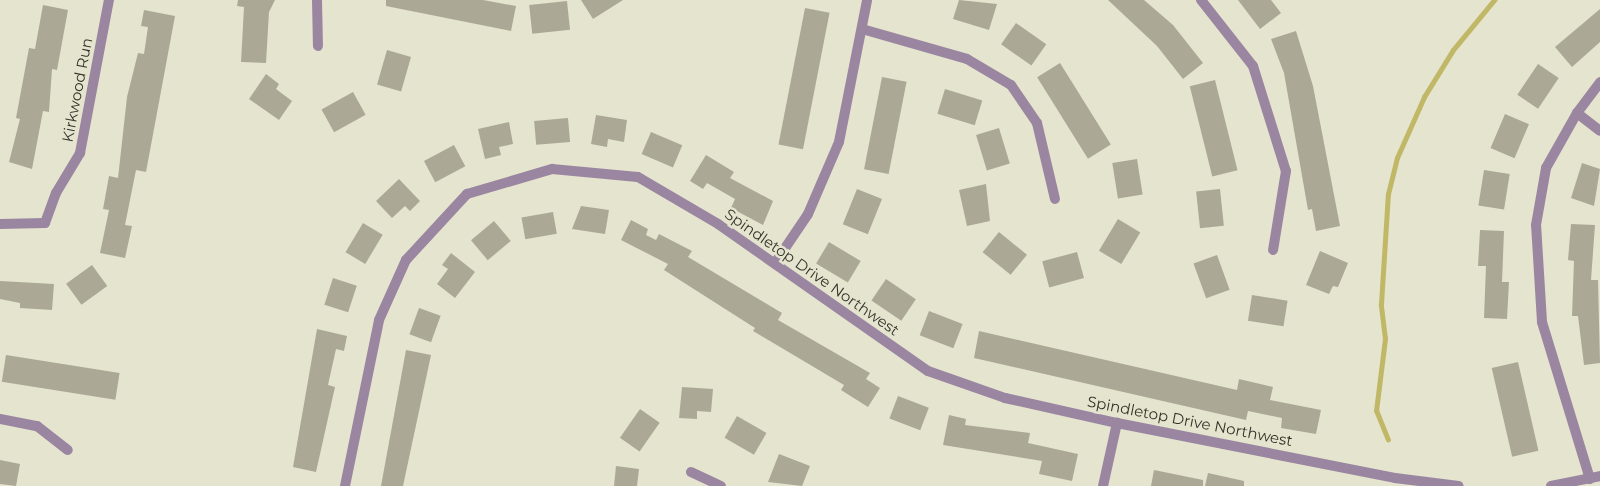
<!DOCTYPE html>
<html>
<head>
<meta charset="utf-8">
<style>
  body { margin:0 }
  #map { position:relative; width:1600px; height:486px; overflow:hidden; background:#e5e4ce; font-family:Montserrat,sans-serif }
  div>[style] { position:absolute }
  .stream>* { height:4.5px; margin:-2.25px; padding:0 2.25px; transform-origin:2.25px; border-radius:2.25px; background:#c0b867 }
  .building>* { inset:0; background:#aba995; transform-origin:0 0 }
  .minor>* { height:10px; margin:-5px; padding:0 5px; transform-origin:5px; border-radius:5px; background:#9a86a1 }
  span { translate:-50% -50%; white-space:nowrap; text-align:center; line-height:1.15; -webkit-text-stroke:5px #e5e4ce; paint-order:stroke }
  .street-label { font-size:15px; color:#33322a }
</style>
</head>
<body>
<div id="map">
  <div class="stream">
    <i style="left:1388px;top:440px;width:31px;rotate:-112deg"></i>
    <i style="left:1376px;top:411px;width:73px;rotate:-82.9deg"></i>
    <i style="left:1385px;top:339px;width:35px;rotate:-97deg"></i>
    <i style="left:1381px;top:304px;width:110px;rotate:-86.4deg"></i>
    <i style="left:1388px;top:194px;width:37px;rotate:-76deg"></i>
    <i style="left:1397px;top:158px;width:67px;rotate:-66.1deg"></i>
    <i style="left:1424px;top:97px;width:55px;rotate:-58.3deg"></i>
    <i style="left:1453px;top:50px;width:65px;rotate:-50.6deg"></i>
  </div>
  <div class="building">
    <i style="clip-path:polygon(238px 0,275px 0,269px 12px,266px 63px,241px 62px,244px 7px,237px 6px)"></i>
    <i style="clip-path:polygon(386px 0,483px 0,516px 6px,511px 31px,386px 6px)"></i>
    <i style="clip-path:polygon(581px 0,623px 0,593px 19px)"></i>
    <i style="clip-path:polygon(959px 0,997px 4px,989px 30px,953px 19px)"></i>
    <i style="clip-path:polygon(1108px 0,1144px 0,1173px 25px,1203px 63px,1183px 79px,1157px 46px)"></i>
    <i style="clip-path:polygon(1238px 0,1271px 0,1281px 13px,1260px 29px)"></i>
    <i style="left:567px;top:1px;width:29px;height:38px;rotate:84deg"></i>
    <i style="clip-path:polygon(43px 5px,68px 10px,57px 70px,52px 69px,49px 112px,43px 111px,32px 169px,9px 162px,20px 119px,16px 118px,29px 48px,35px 49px)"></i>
    <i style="left:805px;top:8px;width:25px;height:139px;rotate:11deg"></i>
    <i style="clip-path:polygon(1600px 9px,1600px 42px,1572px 67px,1555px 47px)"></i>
    <i style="clip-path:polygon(144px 10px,175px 16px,146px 172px,136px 170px,125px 225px,132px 226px,125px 258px,100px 253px,109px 210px,103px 209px,109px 176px,118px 178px,127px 97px,138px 53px,144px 54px,148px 27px,141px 26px)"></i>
    <i style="left:1016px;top:23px;width:37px;height:26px;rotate:35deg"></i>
    <i style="clip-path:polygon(1296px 31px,1313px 86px,1340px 226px,1316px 231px,1312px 209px,1308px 210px,1284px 73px,1271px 39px)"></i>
    <i style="left:387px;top:50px;width:25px;height:36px;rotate:16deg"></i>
    <i style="left:1060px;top:63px;width:96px;height:27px;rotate:58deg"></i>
    <i style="left:1538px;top:64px;width:25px;height:37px;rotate:34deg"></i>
    <i style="clip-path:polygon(266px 74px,279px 84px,276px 89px,292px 101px,279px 120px,249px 99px)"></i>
    <i style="left:882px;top:77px;width:25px;height:94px;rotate:11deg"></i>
    <i style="left:1215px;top:80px;width:93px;height:26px;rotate:76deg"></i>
    <i style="left:945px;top:89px;width:39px;height:26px;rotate:17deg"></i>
    <i style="left:353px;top:92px;width:26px;height:36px;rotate:61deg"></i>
    <i style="left:1505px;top:114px;width:26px;height:37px;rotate:23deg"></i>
    <i style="clip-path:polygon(596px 115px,627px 120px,624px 142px,608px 139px,607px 147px,591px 144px)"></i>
    <i style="left:568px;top:118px;width:24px;height:34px;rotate:85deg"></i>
    <i style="clip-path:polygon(509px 122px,513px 144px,499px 147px,501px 155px,485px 159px,478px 129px)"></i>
    <i style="left:999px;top:128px;width:37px;height:24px;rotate:73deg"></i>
    <i style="left:651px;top:132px;width:34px;height:24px;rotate:23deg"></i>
    <i style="left:454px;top:145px;width:24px;height:34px;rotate:62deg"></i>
    <i style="clip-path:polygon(706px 155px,734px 172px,730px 178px,773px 201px,763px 225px,731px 208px,735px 199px,707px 183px,703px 189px,690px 181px)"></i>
    <i style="left:1137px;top:159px;width:36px;height:25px;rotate:81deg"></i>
    <i style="clip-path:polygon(1582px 163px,1600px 169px,1594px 206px,1571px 198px)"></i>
    <i style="left:1484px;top:170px;width:26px;height:36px;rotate:9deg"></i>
    <i style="clip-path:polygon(399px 179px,420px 201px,410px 211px,405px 206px,392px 218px,376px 201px)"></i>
    <i style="clip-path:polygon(986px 184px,990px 221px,967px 226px,959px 190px)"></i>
    <i style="left:857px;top:189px;width:27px;height:38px;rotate:22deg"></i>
    <i style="left:1220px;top:189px;width:37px;height:24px;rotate:84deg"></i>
    <i style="clip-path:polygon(581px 206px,609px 210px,605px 234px,572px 229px)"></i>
    <i style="left:553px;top:212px;width:22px;height:32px;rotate:80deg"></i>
    <i style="left:1118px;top:219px;width:26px;height:37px;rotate:31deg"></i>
    <i style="clip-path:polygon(631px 220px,648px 229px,646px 235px,656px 240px,659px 234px,692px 251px,688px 257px,782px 313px,778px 320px,870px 373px,866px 379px,880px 388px,868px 407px,841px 390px,844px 385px,753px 331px,755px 328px,664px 270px,668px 264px,621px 240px)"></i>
    <i style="left:494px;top:221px;width:26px;height:30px;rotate:50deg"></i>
    <i style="left:363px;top:223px;width:23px;height:34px;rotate:31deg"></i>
    <i style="clip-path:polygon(1571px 224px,1595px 225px,1591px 280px,1598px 280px,1600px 363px,1584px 365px,1578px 316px,1572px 316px,1574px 261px,1568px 260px)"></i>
    <i style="clip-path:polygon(1480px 230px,1504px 231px,1502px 282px,1509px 282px,1507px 319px,1484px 318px,1486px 266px,1478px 266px)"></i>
    <i style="left:999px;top:232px;width:36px;height:26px;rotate:39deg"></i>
    <i style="left:829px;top:242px;width:37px;height:25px;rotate:31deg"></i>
    <i style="clip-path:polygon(1320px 251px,1348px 263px,1338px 287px,1333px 286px,1329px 294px,1306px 285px)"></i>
    <i style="left:1077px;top:252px;width:27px;height:36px;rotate:75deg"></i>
    <i style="clip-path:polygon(451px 253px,475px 272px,455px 298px,437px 284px,448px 269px,442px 265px)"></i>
    <i style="left:1217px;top:255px;width:37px;height:25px;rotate:70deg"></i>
    <i style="left:92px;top:265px;width:26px;height:32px;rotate:54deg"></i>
    <i style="left:333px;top:278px;width:25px;height:28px;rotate:18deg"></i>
    <i style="left:886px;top:279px;width:36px;height:26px;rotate:34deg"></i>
    <i style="clip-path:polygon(0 281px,54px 284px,52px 310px,20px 308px,20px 303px,0 299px)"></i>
    <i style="left:1252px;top:295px;width:36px;height:26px;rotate:9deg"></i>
    <i style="left:419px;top:308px;width:23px;height:28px;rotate:20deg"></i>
    <i style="left:929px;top:311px;width:36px;height:26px;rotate:21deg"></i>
    <i style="clip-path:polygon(317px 329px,347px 336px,344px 351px,336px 349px,328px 385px,335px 387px,316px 472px,293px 467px)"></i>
    <i style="clip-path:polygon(979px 331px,1237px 390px,1239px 379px,1273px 387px,1270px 400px,1321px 410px,1316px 434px,1281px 428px,1282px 418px,1248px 411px,1246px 420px,974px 358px)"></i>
    <i style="clip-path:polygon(406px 350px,431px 355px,403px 486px,381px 486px)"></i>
    <i style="left:6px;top:355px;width:115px;height:27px;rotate:9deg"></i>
    <i style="left:1518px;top:362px;width:91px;height:27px;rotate:77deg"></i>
    <i style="clip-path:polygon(682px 387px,713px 389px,711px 412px,697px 411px,697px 419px,679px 418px)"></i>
    <i style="left:898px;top:396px;width:33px;height:24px;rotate:21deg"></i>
    <i style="left:640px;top:409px;width:24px;height:35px;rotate:35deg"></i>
    <i style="clip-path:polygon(949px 415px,966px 419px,965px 425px,1030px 433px,1028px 443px,1078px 454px,1072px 481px,1039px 474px,1042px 461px,943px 445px)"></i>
    <i style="left:737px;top:416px;width:34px;height:25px;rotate:30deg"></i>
    <i style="clip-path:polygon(779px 454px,810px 466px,802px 486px,768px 482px)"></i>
    <i style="clip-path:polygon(0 460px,20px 464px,16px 486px,0 484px)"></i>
    <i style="clip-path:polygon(616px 466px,639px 469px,637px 486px,614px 486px)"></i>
    <i style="clip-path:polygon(1154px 470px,1203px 480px,1203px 486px,1151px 486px)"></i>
    <i style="clip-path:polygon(1208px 473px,1244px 481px,1244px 486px,1205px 486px)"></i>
  </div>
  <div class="minor">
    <i style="left:317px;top:0;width:46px;rotate:88.8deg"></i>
    <i style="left:1201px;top:0;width:84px;rotate:51.8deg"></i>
    <i style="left:1253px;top:66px;width:110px;rotate:72.6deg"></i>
    <i style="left:1286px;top:171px;width:80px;rotate:99.3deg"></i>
    <i style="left:862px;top:29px;width:109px;rotate:15.9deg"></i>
    <i style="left:967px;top:59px;width:51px;rotate:30.6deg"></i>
    <i style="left:1011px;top:85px;width:46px;rotate:55.6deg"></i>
    <i style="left:1037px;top:123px;width:78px;rotate:76.7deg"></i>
    <i style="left:1577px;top:113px;width:29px;rotate:38deg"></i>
    <i style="left:0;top:224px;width:45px;rotate:-1.3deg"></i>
    <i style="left:45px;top:223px;width:32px;rotate:-70deg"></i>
    <i style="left:56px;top:193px;width:47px;rotate:-59deg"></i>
    <i style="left:80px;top:153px;width:156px;rotate:-79.3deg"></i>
    <i style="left:775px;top:263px;width:59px;rotate:-56deg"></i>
    <i style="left:808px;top:214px;width:78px;rotate:-66.7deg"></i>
    <i style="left:839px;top:142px;width:145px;rotate:-78.8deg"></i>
    <i style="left:0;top:419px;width:38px;rotate:11deg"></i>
    <i style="left:37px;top:426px;width:39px;rotate:38deg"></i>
    <i style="left:691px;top:472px;width:33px;rotate:25deg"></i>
    <i style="left:1590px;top:479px;width:164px;rotate:-107deg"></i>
    <i style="left:1542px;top:322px;width:97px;rotate:-93.5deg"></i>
    <i style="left:1536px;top:225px;width:58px;rotate:-80deg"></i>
    <i style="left:1546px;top:168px;width:63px;rotate:-60.6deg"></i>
    <i style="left:1577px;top:113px;width:39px;rotate:-53deg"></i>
    <i style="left:345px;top:486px;width:169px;rotate:-78.4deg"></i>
    <i style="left:379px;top:320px;width:66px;rotate:-65.8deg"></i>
    <i style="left:406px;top:260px;width:90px;rotate:-47.3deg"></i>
    <i style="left:467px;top:194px;width:89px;rotate:-16.4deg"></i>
    <i style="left:552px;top:169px;width:86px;rotate:5.3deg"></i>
    <i style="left:638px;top:177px;width:93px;rotate:30.4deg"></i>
    <i style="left:718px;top:224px;width:256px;rotate:35deg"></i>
    <i style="left:928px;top:371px;width:82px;rotate:19.3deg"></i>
    <i style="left:1005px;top:398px;width:115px;rotate:12.6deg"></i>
    <i style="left:1117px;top:423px;width:283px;rotate:11.2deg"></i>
    <i style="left:1395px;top:478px;width:64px;rotate:7.1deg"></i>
    <i style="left:1103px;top:486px;width:65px;rotate:-77.5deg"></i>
    <i style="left:1551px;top:486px;width:50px;rotate:-11.5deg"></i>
  </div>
  <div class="street-label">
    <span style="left:77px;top:90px;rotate:-79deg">Kirkwood Run</span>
    <span style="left:812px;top:272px;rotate:35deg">Spindletop Drive Northwest</span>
    <span style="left:1190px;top:421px;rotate:11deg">Spindletop Drive Northwest</span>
  </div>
</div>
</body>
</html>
